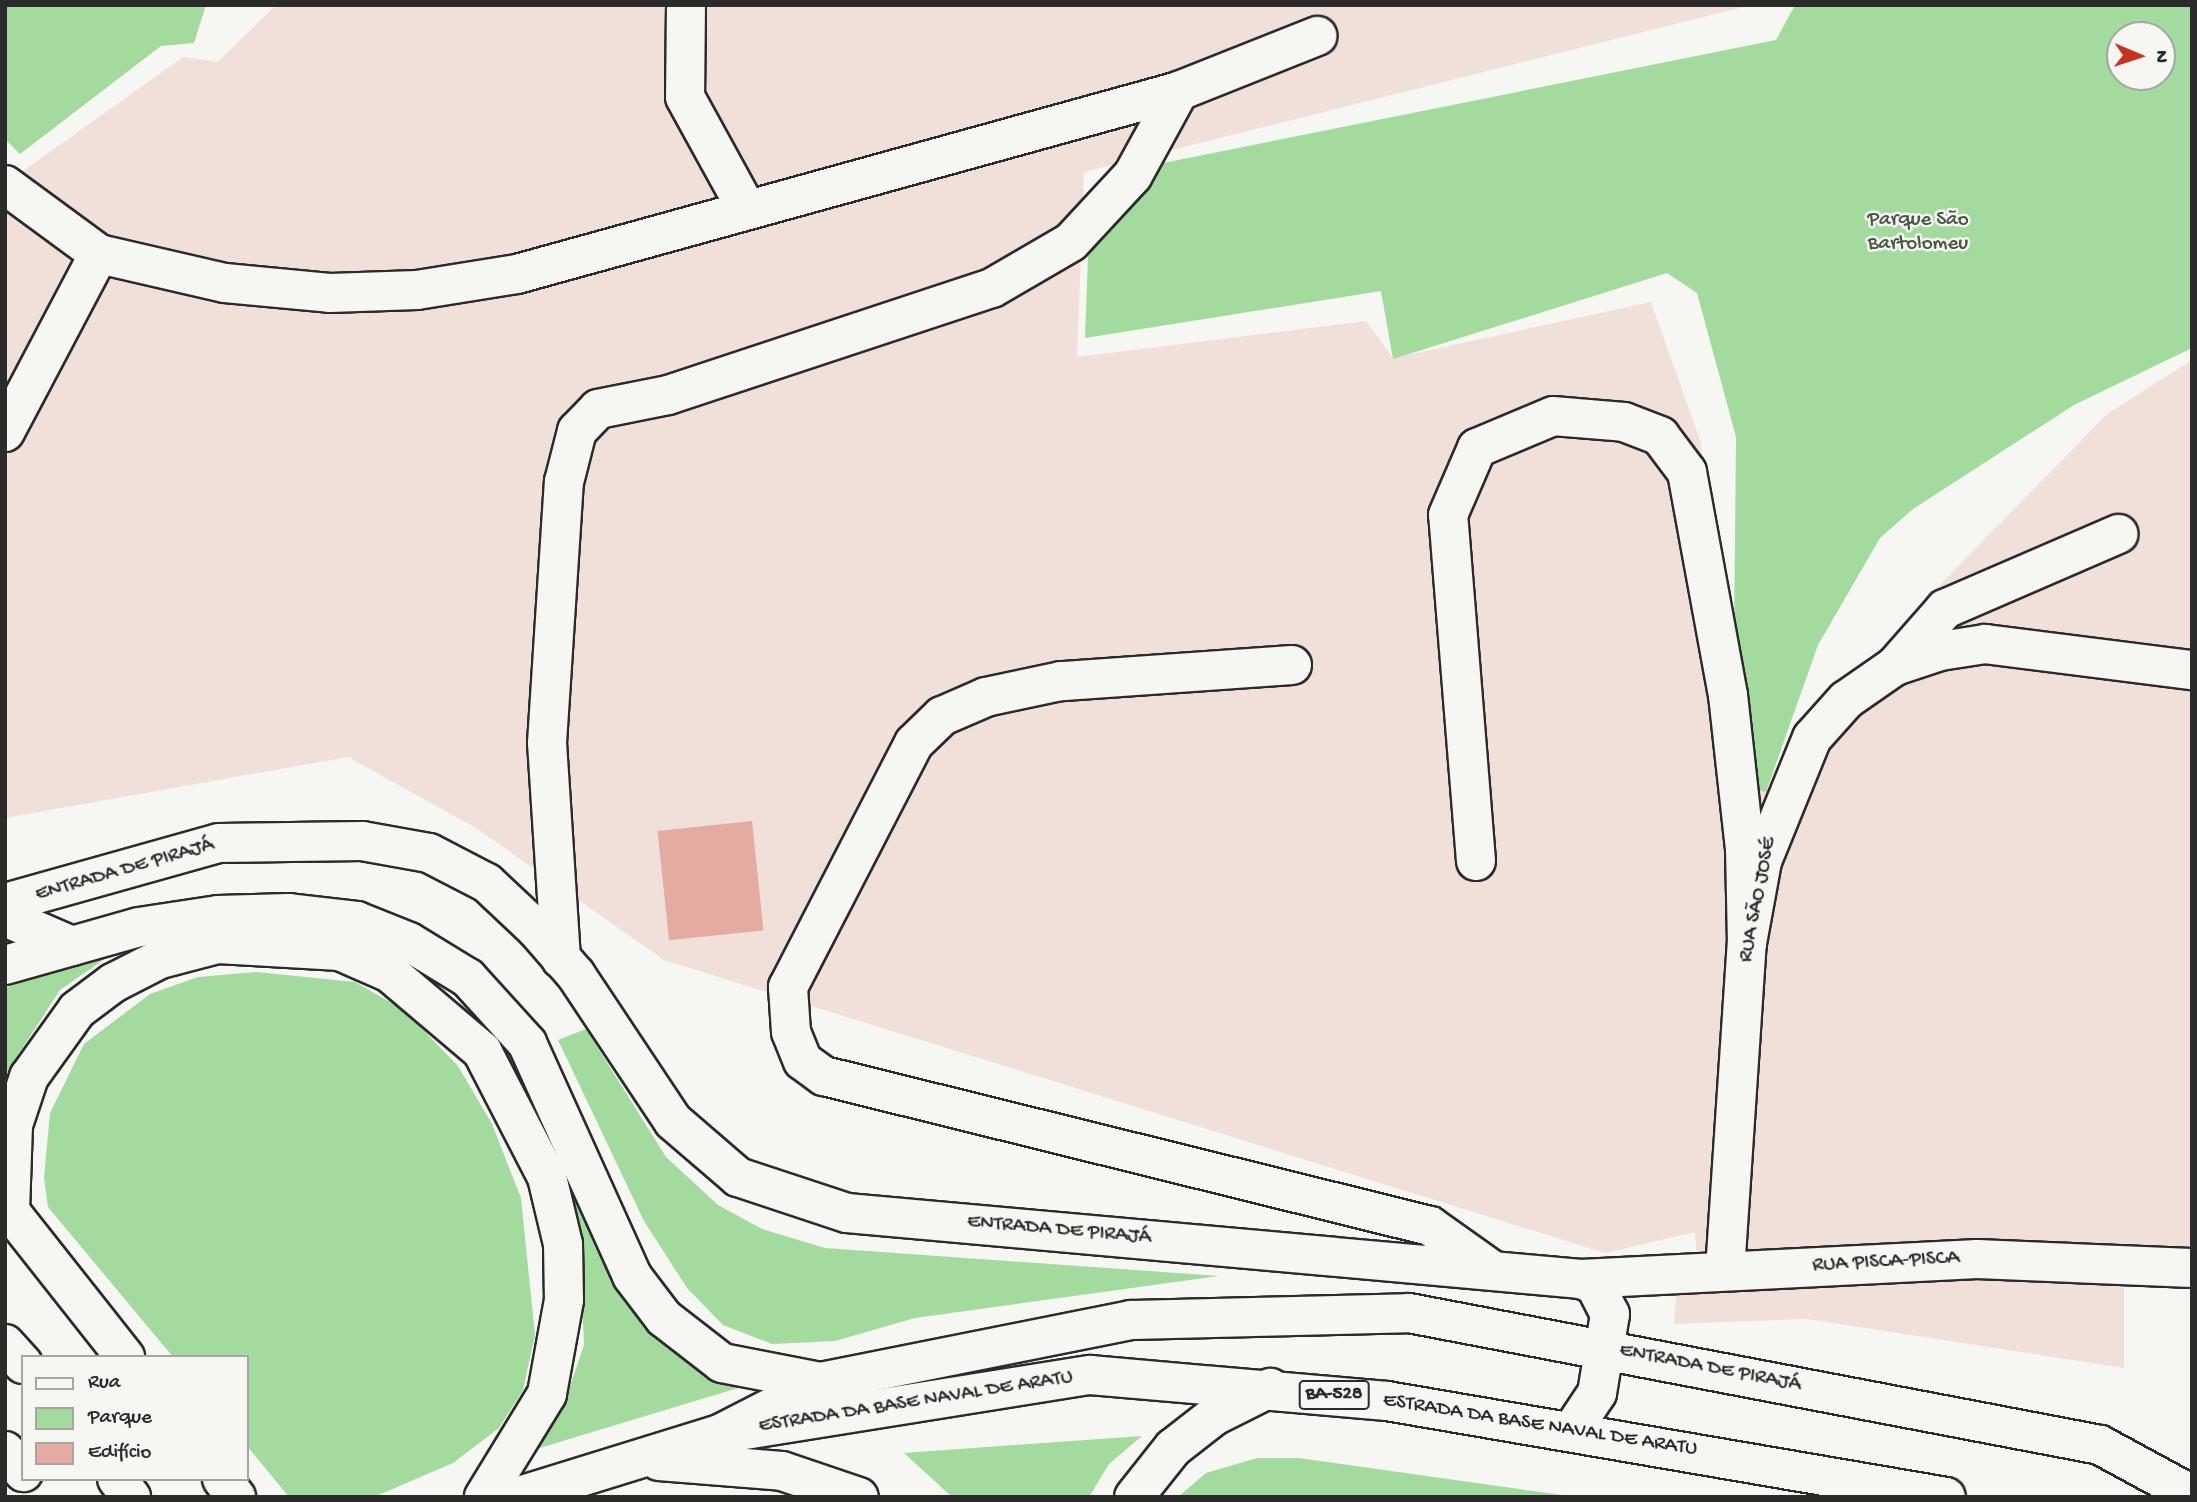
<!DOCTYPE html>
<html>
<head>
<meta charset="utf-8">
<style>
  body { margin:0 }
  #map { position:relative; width:2197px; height:1502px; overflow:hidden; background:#f6f6f2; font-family:"Gochi Hand",sans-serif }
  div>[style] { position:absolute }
  .built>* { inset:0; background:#f1e0d9 }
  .green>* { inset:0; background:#a3db9f }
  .building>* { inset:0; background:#e4aba0; transform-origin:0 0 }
  .roads { filter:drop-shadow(2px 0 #2b2b2b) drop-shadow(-2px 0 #2b2b2b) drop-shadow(0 2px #2b2b2b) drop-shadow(0 -2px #2b2b2b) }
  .minor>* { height:38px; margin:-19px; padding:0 19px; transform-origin:19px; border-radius:19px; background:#f6f6f2 }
  .major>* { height:38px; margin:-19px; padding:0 19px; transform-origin:19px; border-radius:19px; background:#f6f6f2 }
  .highway>* { height:38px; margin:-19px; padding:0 19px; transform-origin:19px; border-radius:19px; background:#f6f6f2 }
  span { translate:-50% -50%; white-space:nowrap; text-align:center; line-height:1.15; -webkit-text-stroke:5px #f6f6f2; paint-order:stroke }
  .shield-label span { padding:2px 5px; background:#f6f6f2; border:2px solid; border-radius:5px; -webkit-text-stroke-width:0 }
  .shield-label { font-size:19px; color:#2b2b2b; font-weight:700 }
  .park-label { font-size:21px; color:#495748 }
  .street-label { font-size:21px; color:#2b2b2b }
  .frame { position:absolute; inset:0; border:7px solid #2b2b2b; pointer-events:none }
  .legend { position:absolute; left:21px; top:1355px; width:228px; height:126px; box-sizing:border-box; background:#f6f6f2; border:2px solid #a5a5a2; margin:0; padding:9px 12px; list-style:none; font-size:21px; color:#2b2b2b }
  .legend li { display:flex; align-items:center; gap:14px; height:35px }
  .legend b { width:35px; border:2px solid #a5a5a2 }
  .north { position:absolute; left:2106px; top:21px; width:70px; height:70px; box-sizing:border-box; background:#f6f6f2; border:2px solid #a5a5a2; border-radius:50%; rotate:92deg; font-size:19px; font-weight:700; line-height:28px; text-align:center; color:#2b2b2b }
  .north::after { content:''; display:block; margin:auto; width:24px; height:32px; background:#c8321e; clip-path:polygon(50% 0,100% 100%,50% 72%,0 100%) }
</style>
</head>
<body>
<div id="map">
  <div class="built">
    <i style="clip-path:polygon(276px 5px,1751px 5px,1084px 172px,1077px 357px,1366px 321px,1393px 358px,1651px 302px,1701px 443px,1723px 788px,1806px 790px,1841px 722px,1930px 595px,2107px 414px,2192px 360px,2192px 1284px,2124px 1284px,2124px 1368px,1807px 1319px,1674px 1324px,1676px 1296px,1698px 1268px,1695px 1232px,1605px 1253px,664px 960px,476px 828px,348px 757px,5px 818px,5px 184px,183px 57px,218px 62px)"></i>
  </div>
  <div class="green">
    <i style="clip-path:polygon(5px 5px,206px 5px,194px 43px,161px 46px,20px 154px,5px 139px)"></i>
    <i style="clip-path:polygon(evenodd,1795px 5px,2192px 5px,2192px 348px,2074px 405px,1913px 509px,1880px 538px,1818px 645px,1766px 792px,1753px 789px,1734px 644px,1736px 437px,1697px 293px,1667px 273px,1393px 359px,1381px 291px,1085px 338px,1089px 230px,1158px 164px,1776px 40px,1795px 5px,2120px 35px,2162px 35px,2162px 77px,2120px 77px,2120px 35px)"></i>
    <i style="clip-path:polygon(122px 947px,60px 990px,5px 1075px,5px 988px)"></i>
    <i style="clip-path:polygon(257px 972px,355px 982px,404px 1010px,458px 1066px,492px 1124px,521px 1198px,535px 1335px,523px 1390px,499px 1428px,453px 1463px,374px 1497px,289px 1497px,247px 1446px,247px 1357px,173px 1357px,48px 1207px,44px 1178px,50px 1113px,84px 1044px,150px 994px,198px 977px)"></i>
    <i style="clip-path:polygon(586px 1029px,666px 1157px,718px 1205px,762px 1229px,825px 1248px,1219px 1276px,915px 1318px,835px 1341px,772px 1344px,723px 1325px,687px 1288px,644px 1221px,558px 1040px)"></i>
    <i style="clip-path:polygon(565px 1174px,637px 1318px,687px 1359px,748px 1385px,533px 1450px,561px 1413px,584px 1345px,579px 1233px)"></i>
    <i style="clip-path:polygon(1142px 1436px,1109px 1464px,1089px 1497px,952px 1497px,904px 1453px)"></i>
    <i style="clip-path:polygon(1257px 1458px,1299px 1458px,1576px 1497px,1178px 1497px,1206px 1473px)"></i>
  </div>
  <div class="building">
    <i style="left:752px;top:821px;width:110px;height:95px;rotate:84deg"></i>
  </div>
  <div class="roads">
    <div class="minor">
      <i style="left:686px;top:5px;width:92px;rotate:90.6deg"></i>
      <i style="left:685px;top:97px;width:129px;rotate:61.2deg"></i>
      <i style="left:5px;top:185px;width:117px;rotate:36.3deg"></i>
      <i style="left:99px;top:254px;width:129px;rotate:13deg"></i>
      <i style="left:225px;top:283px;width:105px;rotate:5.4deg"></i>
      <i style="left:330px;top:293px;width:87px;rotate:-2deg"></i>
      <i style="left:417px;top:290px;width:101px;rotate:-9.1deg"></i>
      <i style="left:517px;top:274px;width:687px;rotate:-15.45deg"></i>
      <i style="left:1179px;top:91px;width:149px;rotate:-21.7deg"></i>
      <i style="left:5px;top:432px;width:201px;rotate:-62.2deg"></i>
      <i style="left:1292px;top:665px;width:232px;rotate:176deg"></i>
      <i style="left:1061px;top:681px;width:77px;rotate:168deg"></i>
      <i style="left:986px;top:697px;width:48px;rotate:156.6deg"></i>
      <i style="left:942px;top:716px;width:39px;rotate:136deg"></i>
      <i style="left:914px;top:743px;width:275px;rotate:117.3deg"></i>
      <i style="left:788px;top:987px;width:45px;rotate:86.2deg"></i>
      <i style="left:791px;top:1032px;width:31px;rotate:68deg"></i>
      <i style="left:803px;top:1061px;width:26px;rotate:36deg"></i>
      <i style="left:824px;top:1076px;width:624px;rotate:13.9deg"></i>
      <i style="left:1430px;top:1226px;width:76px;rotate:35.4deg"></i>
      <i style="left:1895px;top:666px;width:76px;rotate:-48.7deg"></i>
      <i style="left:1945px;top:609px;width:189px;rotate:-23.4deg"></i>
      <i style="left:1476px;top:861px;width:347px;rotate:-94.6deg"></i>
      <i style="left:1448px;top:515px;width:73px;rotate:-66.6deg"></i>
      <i style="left:1477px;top:448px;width:82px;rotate:-22.8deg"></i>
      <i style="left:1553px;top:416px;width:71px;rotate:4.8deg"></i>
      <i style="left:1624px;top:422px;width:39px;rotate:21deg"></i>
      <i style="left:1660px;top:436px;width:45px;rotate:53.1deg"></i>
      <i style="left:1687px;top:472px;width:227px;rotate:79.6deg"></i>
      <i style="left:1728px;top:695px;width:155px;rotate:83.7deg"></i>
      <i style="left:1745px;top:849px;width:94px;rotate:88.8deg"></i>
      <i style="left:5px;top:903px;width:222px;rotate:-15.7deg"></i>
      <i style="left:219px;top:843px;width:143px;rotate:-0.8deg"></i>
      <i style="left:362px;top:841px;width:68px;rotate:10.2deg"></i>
      <i style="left:429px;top:853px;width:65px;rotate:27.3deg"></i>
      <i style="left:487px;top:883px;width:67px;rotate:43.2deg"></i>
      <i style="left:536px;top:929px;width:61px;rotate:49deg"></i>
      <i style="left:576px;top:975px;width:175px;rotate:56.4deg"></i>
      <i style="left:673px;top:1121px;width:86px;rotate:40.7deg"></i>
      <i style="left:738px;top:1177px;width:115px;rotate:18.3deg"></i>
      <i style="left:847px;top:1213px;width:737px;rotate:5.14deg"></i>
      <i style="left:1581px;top:1279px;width:15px;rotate:23deg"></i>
      <i style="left:1595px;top:1285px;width:33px;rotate:63deg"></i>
      <i style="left:1610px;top:1314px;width:80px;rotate:99.3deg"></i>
      <i style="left:1597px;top:1393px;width:43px;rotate:123.7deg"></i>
      <i style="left:5px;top:917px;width:73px;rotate:23.4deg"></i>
      <i style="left:561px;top:959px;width:216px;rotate:-93.7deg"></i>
      <i style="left:547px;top:743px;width:262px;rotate:-86.3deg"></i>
      <i style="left:564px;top:482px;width:53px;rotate:-75.7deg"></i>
      <i style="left:577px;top:431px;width:30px;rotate:-46deg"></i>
      <i style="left:598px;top:409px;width:71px;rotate:-11.3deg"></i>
      <i style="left:668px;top:395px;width:341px;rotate:-18.3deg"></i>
      <i style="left:992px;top:288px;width:91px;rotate:-30.2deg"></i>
      <i style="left:1071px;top:242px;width:91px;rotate:-47.2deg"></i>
      <i style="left:1133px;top:175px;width:96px;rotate:-61.3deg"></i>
      <i style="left:1725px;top:1271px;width:329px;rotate:-86.2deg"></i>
      <i style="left:1747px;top:943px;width:83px;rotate:-79.6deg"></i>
      <i style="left:1762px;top:861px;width:133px;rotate:-67.9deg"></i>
      <i style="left:1812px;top:738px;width:51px;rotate:-48.2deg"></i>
      <i style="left:1846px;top:700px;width:60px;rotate:-34.8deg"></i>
      <i style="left:1895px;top:666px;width:47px;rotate:-18.4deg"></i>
      <i style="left:1940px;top:651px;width:46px;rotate:-8.8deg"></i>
      <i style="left:1985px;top:644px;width:209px;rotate:7.2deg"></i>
      <i style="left:1581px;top:1279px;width:397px;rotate:-2.9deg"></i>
      <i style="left:1977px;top:1259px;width:215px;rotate:2.4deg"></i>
    </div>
    <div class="major">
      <i style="left:5px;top:965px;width:139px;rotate:-15.8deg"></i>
      <i style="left:139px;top:927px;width:80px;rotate:-8.6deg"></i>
      <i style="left:218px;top:915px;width:71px;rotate:-1.6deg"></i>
      <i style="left:289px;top:913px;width:68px;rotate:6.7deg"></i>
      <i style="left:357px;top:921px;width:56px;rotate:22deg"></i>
      <i style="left:409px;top:942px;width:69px;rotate:31.4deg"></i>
      <i style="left:468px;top:978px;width:88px;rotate:47.8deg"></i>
      <i style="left:527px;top:1043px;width:256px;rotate:65.7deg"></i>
      <i style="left:632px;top:1276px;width:53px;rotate:52.7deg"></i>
      <i style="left:664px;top:1318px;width:73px;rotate:37.8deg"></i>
      <i style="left:722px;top:1363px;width:101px;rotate:10.9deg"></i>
      <i style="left:5px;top:1205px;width:194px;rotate:51.7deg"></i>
      <i style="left:10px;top:1211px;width:86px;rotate:-88deg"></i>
      <i style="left:13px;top:1125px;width:51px;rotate:-71.6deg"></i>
      <i style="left:29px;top:1077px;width:82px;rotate:-54.4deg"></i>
      <i style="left:77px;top:1010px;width:45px;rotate:-36.9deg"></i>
      <i style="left:113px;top:983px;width:53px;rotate:-27.1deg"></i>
      <i style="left:160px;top:959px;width:60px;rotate:-14.5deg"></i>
      <i style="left:218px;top:944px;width:122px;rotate:3.3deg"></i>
      <i style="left:340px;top:951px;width:55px;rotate:23.7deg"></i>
      <i style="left:390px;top:973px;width:121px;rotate:40.3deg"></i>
      <i style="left:482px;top:1051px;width:142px;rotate:62.7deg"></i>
      <i style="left:547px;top:1177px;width:69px;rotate:76.6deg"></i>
      <i style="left:563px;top:1244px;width:56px;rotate:89deg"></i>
      <i style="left:564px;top:1300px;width:96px;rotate:100.3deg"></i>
      <i style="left:547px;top:1394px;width:121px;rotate:121.5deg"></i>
      <i style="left:720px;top:1434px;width:114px;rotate:-27.2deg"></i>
      <i style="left:821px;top:1382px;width:316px;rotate:-11.3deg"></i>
      <i style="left:1131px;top:1320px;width:278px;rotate:-1.4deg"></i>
      <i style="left:1409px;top:1313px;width:703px;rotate:10.81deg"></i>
      <i style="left:2100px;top:1445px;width:105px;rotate:28.5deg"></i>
      <i style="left:659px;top:1461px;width:123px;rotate:4.6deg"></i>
      <i style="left:782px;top:1471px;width:81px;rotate:18.7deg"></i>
      <i style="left:222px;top:1479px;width:23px;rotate:52deg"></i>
      <i style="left:516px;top:1497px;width:214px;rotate:-17.2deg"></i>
      <i style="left:720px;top:1434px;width:375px;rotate:-9.1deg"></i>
      <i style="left:1090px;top:1375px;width:298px;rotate:5deg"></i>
      <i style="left:1387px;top:1401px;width:567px;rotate:9.74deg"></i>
      <i style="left:1134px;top:1497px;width:63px;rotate:-51.5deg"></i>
      <i style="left:1173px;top:1448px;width:52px;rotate:-38deg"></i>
      <i style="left:1214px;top:1416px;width:63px;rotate:-26.6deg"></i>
    </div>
    <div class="highway">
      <i style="left:5px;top:1344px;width:27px;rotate:48deg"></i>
      <i style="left:5px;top:1451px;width:28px;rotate:49deg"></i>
      <i style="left:117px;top:1479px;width:23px;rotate:52deg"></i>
    </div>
  </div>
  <div class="shield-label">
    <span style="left:1334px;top:1395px">BA-528</span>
  </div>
  <div class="park-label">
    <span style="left:1918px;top:233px">Parque São<br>Bartolomeu</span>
  </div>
  <div class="street-label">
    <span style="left:125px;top:871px;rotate:-16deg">ENTRADA DE PIRAJÁ</span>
    <span style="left:1759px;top:900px;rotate:-79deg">RUA SÃO JOSÉ</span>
    <span style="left:1059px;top:1231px;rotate:5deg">ENTRADA DE PIRAJÁ</span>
    <span style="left:1886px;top:1263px;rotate:-3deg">RUA PISCA-PISCA</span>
    <span style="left:1710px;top:1369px;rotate:11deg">ENTRADA DE PIRAJÁ</span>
    <span style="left:916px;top:1403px;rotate:-9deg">ESTRADA DA BASE NAVAL DE ARATU</span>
    <span style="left:1540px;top:1426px;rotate:9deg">ESTRADA DA BASE NAVAL DE ARATU</span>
  </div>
  <div class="frame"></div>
  <ul class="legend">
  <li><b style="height:9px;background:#f6f6f2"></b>Rua</li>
  <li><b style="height:19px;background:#a3db9f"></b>Parque</li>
  <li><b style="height:19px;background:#e4aba0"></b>Edifício</li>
  </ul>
  <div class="north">N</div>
</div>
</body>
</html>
